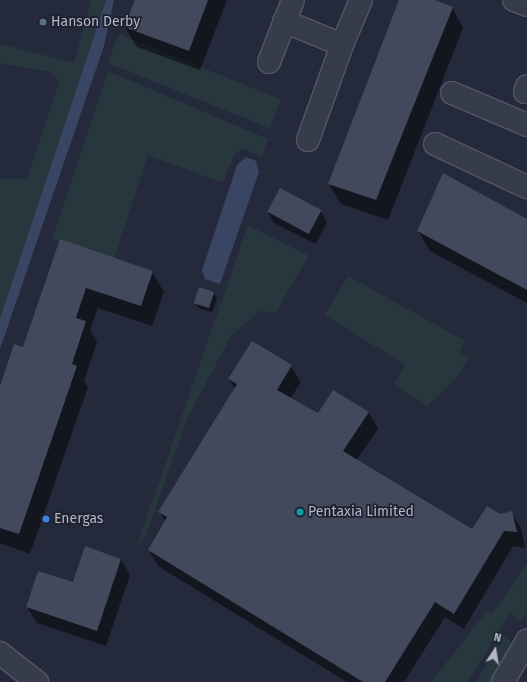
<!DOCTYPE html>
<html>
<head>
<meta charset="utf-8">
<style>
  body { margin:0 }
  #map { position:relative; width:527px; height:682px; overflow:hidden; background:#242a3b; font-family:"Fira Sans",sans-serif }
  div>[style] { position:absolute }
  .green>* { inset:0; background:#27373d; transform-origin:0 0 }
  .water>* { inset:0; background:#3a4463 }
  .shadow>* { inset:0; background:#0007 }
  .building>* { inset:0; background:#43495c; transform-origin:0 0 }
  .roads { filter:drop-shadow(1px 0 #535766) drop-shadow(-1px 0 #535766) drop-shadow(0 1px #535766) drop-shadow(0 -1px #535766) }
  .minor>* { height:22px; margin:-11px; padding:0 11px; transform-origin:11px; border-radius:11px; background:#373c4b }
  .dots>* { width:11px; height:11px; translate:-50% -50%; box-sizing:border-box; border:2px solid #1d2130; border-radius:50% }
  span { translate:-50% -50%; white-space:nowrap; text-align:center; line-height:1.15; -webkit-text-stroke:3.5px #1d2130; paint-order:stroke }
  .poi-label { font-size:14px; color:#b3b7c6 }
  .left { translate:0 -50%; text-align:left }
  .north { position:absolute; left:475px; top:630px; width:40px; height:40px; -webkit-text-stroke:3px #1d2130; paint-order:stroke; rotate:12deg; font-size:11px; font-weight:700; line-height:16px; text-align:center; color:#b3b7c6 }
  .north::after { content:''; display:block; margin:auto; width:14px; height:18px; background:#b3b7c6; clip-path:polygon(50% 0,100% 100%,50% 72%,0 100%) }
</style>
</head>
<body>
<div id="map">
  <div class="green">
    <i style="clip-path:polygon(91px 0,106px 0,0 318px,0 178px,27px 179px,59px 82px,51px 72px,0 63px,0 44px,74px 63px)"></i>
    <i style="left:119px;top:34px;width:175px;height:31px;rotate:22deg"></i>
    <i style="clip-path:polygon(108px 71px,268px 139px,262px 157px,245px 149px,235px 153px,223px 183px,148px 155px,114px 258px,52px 239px)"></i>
    <i style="clip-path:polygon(248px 225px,309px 256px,276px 312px,259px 311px,231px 336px,187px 419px,146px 536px,136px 548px)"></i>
    <i style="clip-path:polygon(348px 276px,465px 341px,459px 352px,470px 357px,457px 377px,427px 406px,394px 384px,406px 365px,324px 315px)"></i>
    <i style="clip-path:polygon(527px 563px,527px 613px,520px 621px,510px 613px,468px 682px,431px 682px,487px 611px,492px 614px)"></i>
    <i style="clip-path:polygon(504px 635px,511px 642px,510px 651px,492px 682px,476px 682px)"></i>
  </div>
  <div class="water">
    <i style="clip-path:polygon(106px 0,114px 0,104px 46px,0 349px,0 318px)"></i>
    <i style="clip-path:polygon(246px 157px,256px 161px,259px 172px,220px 284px,205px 279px,202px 270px,237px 165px)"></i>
  </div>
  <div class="shadow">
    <i style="clip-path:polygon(136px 0,227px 0,200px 70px,137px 47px,125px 27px)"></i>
    <i style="clip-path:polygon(400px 0,432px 0,452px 7px,463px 28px,388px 220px,341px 204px,329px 184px)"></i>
    <i style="clip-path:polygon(320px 211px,327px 222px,316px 244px,274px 223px,268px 212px)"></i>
    <i style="clip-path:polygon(527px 220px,527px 303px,430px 251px,418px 231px)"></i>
    <i style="clip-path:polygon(60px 241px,152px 272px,164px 292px,152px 326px,98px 308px,90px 330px,97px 342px,84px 381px,88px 387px,30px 554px,0 543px,0 389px,24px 349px)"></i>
    <i style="clip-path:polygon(200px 289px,214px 293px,217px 299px,212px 312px,198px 308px,195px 302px)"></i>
    <i style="clip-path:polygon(252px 342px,291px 366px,301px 382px,290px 399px,318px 415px,333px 391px,369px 413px,378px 429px,356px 461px,472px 531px,511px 512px,521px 528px,525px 548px,513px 546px,464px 629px,445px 617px,404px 682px,347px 682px,158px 566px,149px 550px,165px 522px,160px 512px,235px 389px,229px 379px)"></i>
    <i style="clip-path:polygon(121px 559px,130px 575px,106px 646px,37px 623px,27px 607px)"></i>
  </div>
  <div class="building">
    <i style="clip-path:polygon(135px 0,208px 0,189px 51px,124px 27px)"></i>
    <i style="clip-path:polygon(399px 0,435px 0,453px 7px,376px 200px,328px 184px)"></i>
    <i style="clip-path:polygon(443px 173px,527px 219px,527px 290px,417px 231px)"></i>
    <i style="left:280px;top:188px;width:47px;height:27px;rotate:28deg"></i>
    <i style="clip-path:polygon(60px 239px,153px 271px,141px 306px,86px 288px,76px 318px,86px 321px,72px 364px,77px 366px,19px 534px,0 528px,0 386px,14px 344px,23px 347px)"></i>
    <i style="left:199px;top:287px;width:16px;height:17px;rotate:18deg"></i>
    <i style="clip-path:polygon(252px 341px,292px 365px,277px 390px,318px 413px,333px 390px,369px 412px,343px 451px,472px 529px,487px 506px,500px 514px,512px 511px,517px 532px,504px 531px,454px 614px,435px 602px,385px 682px,363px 682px,148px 550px,167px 517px,158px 512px,237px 384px,228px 379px)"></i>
    <i style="clip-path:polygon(85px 546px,121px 559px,97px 631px,26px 607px,38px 571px,73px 582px)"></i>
  </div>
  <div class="roads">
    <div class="minor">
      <i style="left:514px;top:0;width:14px;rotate:21deg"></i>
      <i style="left:284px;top:21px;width:63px;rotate:22.5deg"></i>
      <i style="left:342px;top:45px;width:101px;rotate:109.7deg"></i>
      <i style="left:342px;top:45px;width:49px;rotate:-67.1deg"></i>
      <i style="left:269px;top:62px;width:66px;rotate:-68.8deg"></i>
      <i style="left:525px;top:92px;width:6px;rotate:-72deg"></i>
      <i style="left:452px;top:93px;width:82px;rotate:23.1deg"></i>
      <i style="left:435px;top:144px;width:102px;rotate:25.1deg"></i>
      <i style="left:0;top:653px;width:47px;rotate:38.1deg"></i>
      <i style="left:503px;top:682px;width:48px;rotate:-59.7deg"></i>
    </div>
  </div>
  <div class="dots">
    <i style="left:43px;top:22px;background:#5c6f8a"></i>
    <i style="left:300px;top:512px;background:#0f9aa8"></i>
    <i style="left:46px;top:519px;background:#3f7fe0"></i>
  </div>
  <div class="poi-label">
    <span class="left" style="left:51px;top:22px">Hanson Derby</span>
    <span class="left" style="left:308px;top:512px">Pentaxia Limited</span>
    <span class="left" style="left:54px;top:519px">Energas</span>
  </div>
  <div class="north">N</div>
</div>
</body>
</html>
